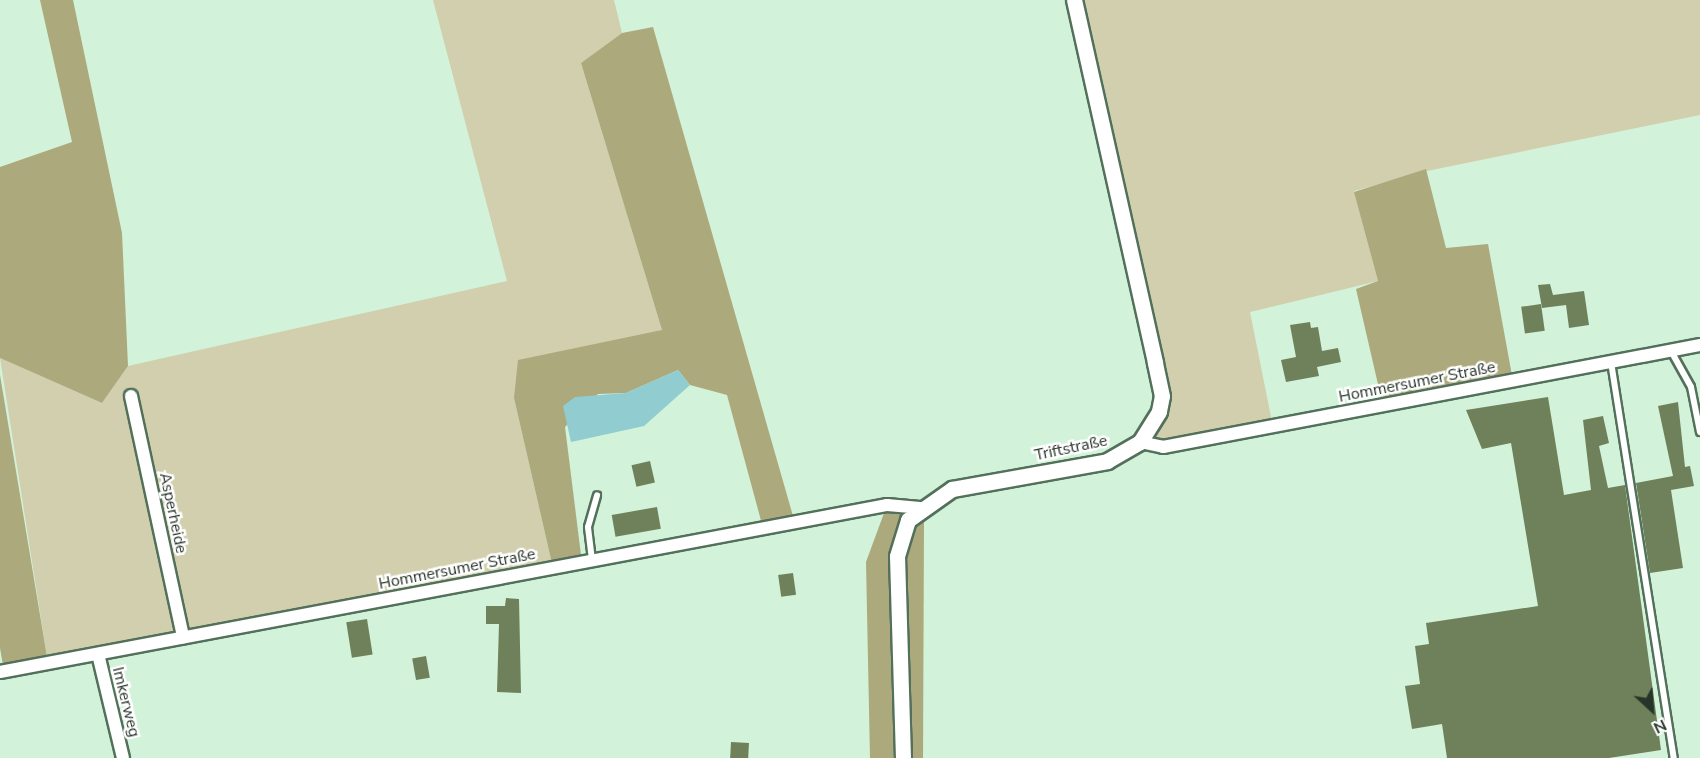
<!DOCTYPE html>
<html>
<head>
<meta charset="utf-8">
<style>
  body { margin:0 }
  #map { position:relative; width:1700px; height:758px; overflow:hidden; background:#d2f2da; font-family:"Nunito Sans",sans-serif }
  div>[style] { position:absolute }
  .green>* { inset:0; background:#d1cfad }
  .forest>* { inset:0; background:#aca97c }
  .water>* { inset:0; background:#90ccd0 }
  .building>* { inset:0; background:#6e815a; transform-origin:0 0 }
  .roads { filter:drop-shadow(2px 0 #53705b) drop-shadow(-2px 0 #53705b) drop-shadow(0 2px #53705b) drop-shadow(0 -2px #53705b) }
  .service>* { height:6px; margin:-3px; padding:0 3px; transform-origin:3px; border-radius:3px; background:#fff }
  .minor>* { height:12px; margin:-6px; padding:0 6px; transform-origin:6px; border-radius:6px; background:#fff }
  .tertiary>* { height:15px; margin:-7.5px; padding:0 7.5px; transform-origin:7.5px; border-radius:7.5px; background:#fff }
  span { translate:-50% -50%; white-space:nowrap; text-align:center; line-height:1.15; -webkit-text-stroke:5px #fff; paint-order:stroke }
  .street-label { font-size:16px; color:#27342a }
  .north { position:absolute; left:1622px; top:680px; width:60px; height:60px; -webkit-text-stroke:4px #fff; paint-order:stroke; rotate:154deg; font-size:16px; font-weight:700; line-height:24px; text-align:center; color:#27342a }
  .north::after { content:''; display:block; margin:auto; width:21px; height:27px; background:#27342a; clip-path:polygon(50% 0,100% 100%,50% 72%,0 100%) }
</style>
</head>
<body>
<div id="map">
  <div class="green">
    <i style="clip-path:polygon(433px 0,614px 0,622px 33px,581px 63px,662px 330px,514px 398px,553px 568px,48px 663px,0 358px,102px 403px,128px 366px,507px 281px)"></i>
    <i style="clip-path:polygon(1074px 0,1700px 0,1700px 115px,1427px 171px,1354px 191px,1378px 281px,1250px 312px,1273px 427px,1163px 447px,1140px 442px,1159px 411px)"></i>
  </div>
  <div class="forest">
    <i style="clip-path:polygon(40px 0,73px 0,122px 233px,128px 366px,102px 403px,0 358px,0 167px,72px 142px)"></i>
    <i style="clip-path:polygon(653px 27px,795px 523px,763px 528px,727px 395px,690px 385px,678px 370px,626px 393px,598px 394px,565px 427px,582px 563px,553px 568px,514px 398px,518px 360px,662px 330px,581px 63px,622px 33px)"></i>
    <i style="clip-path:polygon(1426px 169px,1446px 248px,1488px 244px,1513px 381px,1383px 406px,1356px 289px,1378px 281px,1354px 192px)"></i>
    <i style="clip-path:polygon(0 375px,48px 663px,4px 671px,0 648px)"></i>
    <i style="clip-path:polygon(887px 505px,920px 508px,924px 522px,923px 758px,870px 758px,866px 562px)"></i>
  </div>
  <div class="water">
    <i style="clip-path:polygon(678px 370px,690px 385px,644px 426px,571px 442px,563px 406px,575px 397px,626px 393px)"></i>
  </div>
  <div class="building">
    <i style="clip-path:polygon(1550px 284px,1553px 295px,1584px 291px,1589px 325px,1569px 328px,1566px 305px,1542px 308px,1538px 285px)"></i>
    <i style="left:1541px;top:304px;width:27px;height:20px;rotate:82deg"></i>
    <i style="clip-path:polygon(1310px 322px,1311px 328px,1318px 327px,1322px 351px,1338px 348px,1341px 362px,1317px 367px,1319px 376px,1286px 382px,1281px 360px,1296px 357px,1290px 325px)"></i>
    <i style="clip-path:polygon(1548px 397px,1564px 495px,1591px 490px,1583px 420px,1603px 416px,1609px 443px,1599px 446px,1608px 488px,1625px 485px,1661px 750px,1609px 758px,1447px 758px,1442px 724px,1412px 729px,1405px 686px,1420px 684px,1415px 646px,1429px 644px,1426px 623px,1538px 606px,1511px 443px,1482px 449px,1466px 410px)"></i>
    <i style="clip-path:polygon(1678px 402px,1685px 467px,1690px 466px,1694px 486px,1671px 490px,1683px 568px,1650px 573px,1636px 483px,1673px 476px,1658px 406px)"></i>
    <i style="left:650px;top:461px;width:22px;height:19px;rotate:77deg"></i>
    <i style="left:657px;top:507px;width:22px;height:46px;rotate:80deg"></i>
    <i style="left:793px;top:573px;width:22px;height:15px;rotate:82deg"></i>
    <i style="clip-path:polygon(506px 598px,519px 599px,521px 693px,497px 692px,499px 624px,486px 624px,486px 606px,505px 606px)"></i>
    <i style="left:367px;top:619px;width:36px;height:21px;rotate:81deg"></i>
    <i style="left:426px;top:656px;width:22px;height:14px;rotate:80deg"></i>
    <i style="left:731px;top:742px;width:18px;height:16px;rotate:3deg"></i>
  </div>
  <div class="roads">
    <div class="service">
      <i style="left:1671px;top:351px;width:41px;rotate:60.9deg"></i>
      <i style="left:1691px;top:387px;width:46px;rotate:78.7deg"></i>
      <i style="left:1611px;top:362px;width:401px;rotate:81deg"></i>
      <i style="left:592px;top:560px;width:33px;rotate:-97deg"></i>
      <i style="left:588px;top:527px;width:33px;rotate:-74deg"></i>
    </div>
    <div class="minor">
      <i style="left:131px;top:396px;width:247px;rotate:77.8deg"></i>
      <i style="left:1140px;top:442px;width:24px;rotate:12deg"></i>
      <i style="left:1163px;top:447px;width:547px;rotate:-10.75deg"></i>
      <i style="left:98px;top:654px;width:107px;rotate:76.5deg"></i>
      <i style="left:0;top:672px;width:903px;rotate:-10.66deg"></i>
      <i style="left:887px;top:505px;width:33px;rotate:5deg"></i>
    </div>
    <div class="tertiary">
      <i style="left:903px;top:758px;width:202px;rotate:-91.7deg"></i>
      <i style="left:897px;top:556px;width:38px;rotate:-73deg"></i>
      <i style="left:908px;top:520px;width:54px;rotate:-35.2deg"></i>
      <i style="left:952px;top:489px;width:158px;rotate:-10.2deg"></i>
      <i style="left:1107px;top:461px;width:38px;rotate:-30deg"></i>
      <i style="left:1140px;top:442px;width:36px;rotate:-58deg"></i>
      <i style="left:1159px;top:411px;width:15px;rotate:-79deg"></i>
      <i style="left:1162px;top:396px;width:35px;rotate:-102deg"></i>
      <i style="left:1155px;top:362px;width:371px;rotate:-102.6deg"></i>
    </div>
  </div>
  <div class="street-label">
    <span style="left:1417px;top:382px;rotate:-11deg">Hommersumer Straße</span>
    <span style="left:1071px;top:448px;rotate:-12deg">Triftstraße</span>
    <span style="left:173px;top:513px;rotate:78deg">Asperheide</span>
    <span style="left:457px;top:569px;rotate:-11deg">Hommersumer Straße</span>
    <span style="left:126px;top:702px;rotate:76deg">Imkerweg</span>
  </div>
  <div class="north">N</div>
</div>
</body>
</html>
